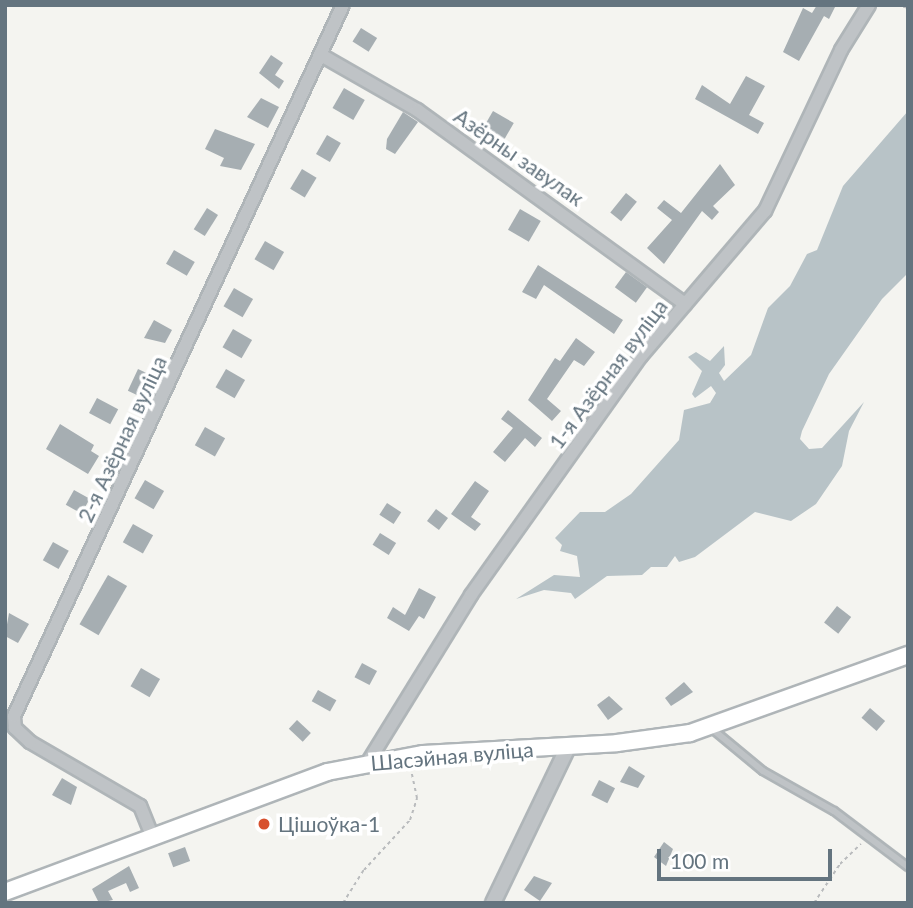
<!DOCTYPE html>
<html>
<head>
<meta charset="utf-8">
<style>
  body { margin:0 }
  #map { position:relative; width:913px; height:908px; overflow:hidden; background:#f4f4f0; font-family:Lato,sans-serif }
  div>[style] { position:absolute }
  .water>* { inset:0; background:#b8c3c7 }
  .building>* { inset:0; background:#a6aeb2; transform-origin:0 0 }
  .path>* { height:2px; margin-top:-1px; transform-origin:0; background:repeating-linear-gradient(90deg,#b9bbbd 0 3.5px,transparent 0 7px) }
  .roads { filter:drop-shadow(2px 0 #afb5b8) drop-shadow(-2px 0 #afb5b8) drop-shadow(0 2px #afb5b8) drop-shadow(0 -2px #afb5b8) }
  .service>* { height:6px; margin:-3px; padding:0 3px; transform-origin:3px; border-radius:3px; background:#bfc3c6 }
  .minor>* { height:12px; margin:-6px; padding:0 6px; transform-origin:6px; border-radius:6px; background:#bfc3c6 }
  .tertiary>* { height:14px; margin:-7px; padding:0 7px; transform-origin:7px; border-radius:7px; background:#bfc3c6 }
  .secondary>* { height:16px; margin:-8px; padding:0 8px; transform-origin:8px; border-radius:8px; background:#fff }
  .dots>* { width:19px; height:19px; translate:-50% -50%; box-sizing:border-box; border:4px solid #fff; border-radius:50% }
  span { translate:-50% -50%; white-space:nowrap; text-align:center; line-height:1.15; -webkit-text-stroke:7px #fff; paint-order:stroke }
  .street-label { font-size:21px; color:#64747f }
  .poi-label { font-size:21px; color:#64747f }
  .left { translate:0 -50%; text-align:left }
  .frame { position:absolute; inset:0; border:7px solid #64747f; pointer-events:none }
  .scale { position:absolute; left:657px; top:849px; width:175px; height:32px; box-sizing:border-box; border:4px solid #64747f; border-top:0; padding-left:9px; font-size:21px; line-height:24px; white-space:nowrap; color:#64747f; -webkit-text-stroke:5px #fff; paint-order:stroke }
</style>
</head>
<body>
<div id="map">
  <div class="water">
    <i style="clip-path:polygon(908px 111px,908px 273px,882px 299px,829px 374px,802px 431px,800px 439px,809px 449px,822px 448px,864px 402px,849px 431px,842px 466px,816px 504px,791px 521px,755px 512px,695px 557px,679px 562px,675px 556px,667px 567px,651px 567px,642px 575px,607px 576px,575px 599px,571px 593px,544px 590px,516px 599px,554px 575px,580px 577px,577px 556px,560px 551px,562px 545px,555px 538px,580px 512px,605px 512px,631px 494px,679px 440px,684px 410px,710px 403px,716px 393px,711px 386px,695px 398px,692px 394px,702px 371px,688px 357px,696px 352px,710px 361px,724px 346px,725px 365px,719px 373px,724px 381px,751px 355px,768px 308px,790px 286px,807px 254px,817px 250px,843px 186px)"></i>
  </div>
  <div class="building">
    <i style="clip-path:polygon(817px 5px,836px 5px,829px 19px,824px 16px,799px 61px,783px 52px,803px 8px,812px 13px)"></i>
    <i style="left:361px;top:28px;width:19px;height:16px;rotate:32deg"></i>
    <i style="clip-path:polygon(271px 55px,283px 63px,275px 75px,284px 81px,279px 89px,259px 73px)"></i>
    <i style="clip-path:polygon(746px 76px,765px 86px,749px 115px,764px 123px,758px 134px,695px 99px,702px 85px,730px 104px)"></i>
    <i style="left:344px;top:88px;width:24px;height:23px;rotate:30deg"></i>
    <i style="clip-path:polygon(261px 98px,279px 107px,268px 128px,247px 117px)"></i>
    <i style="left:493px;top:111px;width:24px;height:24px;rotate:30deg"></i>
    <i style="clip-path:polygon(403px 112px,418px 122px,395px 154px,386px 149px,387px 139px)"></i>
    <i style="clip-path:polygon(215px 129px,255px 144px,241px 170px,220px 166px,224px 158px,205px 149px)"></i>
    <i style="left:327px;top:135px;width:16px;height:22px;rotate:30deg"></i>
    <i style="clip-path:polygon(720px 164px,735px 185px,713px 206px,719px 212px,712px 220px,702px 211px,664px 264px,647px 248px,672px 220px,657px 208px,664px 200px,681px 213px)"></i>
    <i style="left:302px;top:169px;width:17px;height:23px;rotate:31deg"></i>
    <i style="left:626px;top:193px;width:14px;height:25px;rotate:39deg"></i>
    <i style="left:207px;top:208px;width:13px;height:25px;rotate:32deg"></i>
    <i style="left:520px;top:209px;width:24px;height:24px;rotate:30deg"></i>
    <i style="left:265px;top:241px;width:22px;height:21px;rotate:30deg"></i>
    <i style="left:174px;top:250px;width:24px;height:16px;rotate:30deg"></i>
    <i style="clip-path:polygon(538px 265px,623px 320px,614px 334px,544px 285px,536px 299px,522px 292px)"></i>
    <i style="left:626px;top:272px;width:26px;height:19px;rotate:36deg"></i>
    <i style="left:234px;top:288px;width:22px;height:21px;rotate:30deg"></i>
    <i style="clip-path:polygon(154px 320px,172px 330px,165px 343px,144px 338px)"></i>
    <i style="left:233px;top:329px;width:22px;height:21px;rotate:30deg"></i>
    <i style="clip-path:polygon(576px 338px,595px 352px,584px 366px,574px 360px,547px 399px,561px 411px,552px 421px,528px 400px,555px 358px,560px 361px)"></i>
    <i style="left:138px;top:369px;width:14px;height:24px;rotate:25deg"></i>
    <i style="left:226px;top:369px;width:22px;height:21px;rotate:30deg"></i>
    <i style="left:97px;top:398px;width:24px;height:17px;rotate:28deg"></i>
    <i style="clip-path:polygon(508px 410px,542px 438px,535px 447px,525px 438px,505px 462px,493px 452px,513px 428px,501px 419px)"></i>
    <i style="clip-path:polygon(60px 424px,94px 445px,91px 451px,99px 456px,88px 474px,46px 449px)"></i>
    <i style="left:205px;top:427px;width:23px;height:21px;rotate:29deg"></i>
    <i style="left:145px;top:480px;width:22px;height:21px;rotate:30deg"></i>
    <i style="clip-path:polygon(475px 481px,489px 491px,471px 517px,481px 524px,475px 531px,451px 514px)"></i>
    <i style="left:74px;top:490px;width:18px;height:17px;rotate:29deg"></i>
    <i style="left:387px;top:503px;width:17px;height:14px;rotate:33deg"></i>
    <i style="left:436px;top:509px;width:15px;height:15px;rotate:37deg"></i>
    <i style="left:133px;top:524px;width:23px;height:21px;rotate:29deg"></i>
    <i style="left:380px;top:533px;width:19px;height:14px;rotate:32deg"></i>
    <i style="left:53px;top:542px;width:18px;height:21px;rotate:29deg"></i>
    <i style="left:108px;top:575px;width:22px;height:57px;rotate:30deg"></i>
    <i style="clip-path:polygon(419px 588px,436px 597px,424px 619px,419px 616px,409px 631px,387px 618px,393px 607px,405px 615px)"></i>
    <i style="left:837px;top:606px;width:18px;height:21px;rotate:38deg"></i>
    <i style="clip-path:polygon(9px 613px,29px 624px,18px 643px,5px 636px)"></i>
    <i style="left:362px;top:663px;width:17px;height:16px;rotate:28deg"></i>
    <i style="left:141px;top:668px;width:22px;height:21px;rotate:30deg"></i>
    <i style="clip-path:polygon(684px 682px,693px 692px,671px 706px,665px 698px)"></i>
    <i style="left:318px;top:690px;width:21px;height:13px;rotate:29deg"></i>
    <i style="clip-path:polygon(609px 696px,623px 709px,608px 720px,597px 705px)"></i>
    <i style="left:870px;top:708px;width:20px;height:13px;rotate:41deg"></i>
    <i style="left:297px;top:720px;width:19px;height:12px;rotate:43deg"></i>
    <i style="clip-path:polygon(629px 766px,645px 776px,638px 788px,620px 782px)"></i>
    <i style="clip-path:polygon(62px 778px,77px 787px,71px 805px,52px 795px)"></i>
    <i style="left:599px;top:780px;width:18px;height:17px;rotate:27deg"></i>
    <i style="clip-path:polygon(664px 842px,673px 849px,666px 866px,654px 857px)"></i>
    <i style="left:185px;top:847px;width:15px;height:18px;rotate:70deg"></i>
    <i style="clip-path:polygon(129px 866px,139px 888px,130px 892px,126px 883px,108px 891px,113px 900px,99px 903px,92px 889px)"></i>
    <i style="clip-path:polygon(534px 876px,552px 883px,540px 901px,524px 890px)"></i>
  </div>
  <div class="path">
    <i style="left:896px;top:5px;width:12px;rotate:14deg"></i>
    <i style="left:343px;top:903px;width:39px;rotate:-58deg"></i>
    <i style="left:364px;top:870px;width:68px;rotate:-47.4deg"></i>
    <i style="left:410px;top:820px;width:23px;rotate:-72deg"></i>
    <i style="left:417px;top:798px;width:29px;rotate:-102deg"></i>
    <i style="left:814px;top:903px;width:47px;rotate:-56.3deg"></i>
    <i style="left:840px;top:864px;width:29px;rotate:-44deg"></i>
  </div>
  <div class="roads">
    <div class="service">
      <i style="left:711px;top:728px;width:67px;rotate:39.6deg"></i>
      <i style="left:763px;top:771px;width:81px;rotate:29.4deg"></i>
      <i style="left:834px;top:811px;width:93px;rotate:37.1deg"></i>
    </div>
    <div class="minor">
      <i style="left:321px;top:55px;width:111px;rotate:29.8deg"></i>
      <i style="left:417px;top:110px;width:331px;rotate:35.9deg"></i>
      <i style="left:368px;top:762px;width:196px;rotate:-58.3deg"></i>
      <i style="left:471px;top:595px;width:293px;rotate:-54.6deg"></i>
      <i style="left:641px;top:356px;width:191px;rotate:-49.5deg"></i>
      <i style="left:765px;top:211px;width:178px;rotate:-64.7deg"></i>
      <i style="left:841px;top:50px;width:53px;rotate:-58.1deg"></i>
      <i style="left:151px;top:833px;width:29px;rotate:-112deg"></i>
      <i style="left:140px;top:806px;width:127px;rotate:-149.8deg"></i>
      <i style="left:30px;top:742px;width:21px;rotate:-137deg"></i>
      <i style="left:15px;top:728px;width:12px;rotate:-95deg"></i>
      <i style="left:14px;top:716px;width:783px;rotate:-65.17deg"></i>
    </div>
    <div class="tertiary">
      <i style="left:493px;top:903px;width:173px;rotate:-64.3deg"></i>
    </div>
    <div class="secondary">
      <i style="left:5px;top:892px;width:344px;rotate:-20.4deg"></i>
      <i style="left:327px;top:772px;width:98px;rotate:-10.6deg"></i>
      <i style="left:423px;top:754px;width:194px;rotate:-3.2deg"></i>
      <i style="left:617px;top:743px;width:74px;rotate:-7.8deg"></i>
      <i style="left:690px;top:733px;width:232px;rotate:-19.7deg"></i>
    </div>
  </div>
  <div class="dots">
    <i style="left:264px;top:824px;background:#d7502d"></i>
  </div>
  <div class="street-label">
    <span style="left:519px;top:157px;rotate:35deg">Азёрны завулак</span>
    <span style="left:608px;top:374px;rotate:-53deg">1-я Азёрная вуліца</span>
    <span style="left:122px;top:439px;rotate:-65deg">2-я Азёрная вуліца</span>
    <span style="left:452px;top:756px;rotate:-5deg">Шасэйная вуліца</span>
  </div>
  <div class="poi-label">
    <span class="left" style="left:278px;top:824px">Цішоўка-1</span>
  </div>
  <div class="frame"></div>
  <div class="scale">100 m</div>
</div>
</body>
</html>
